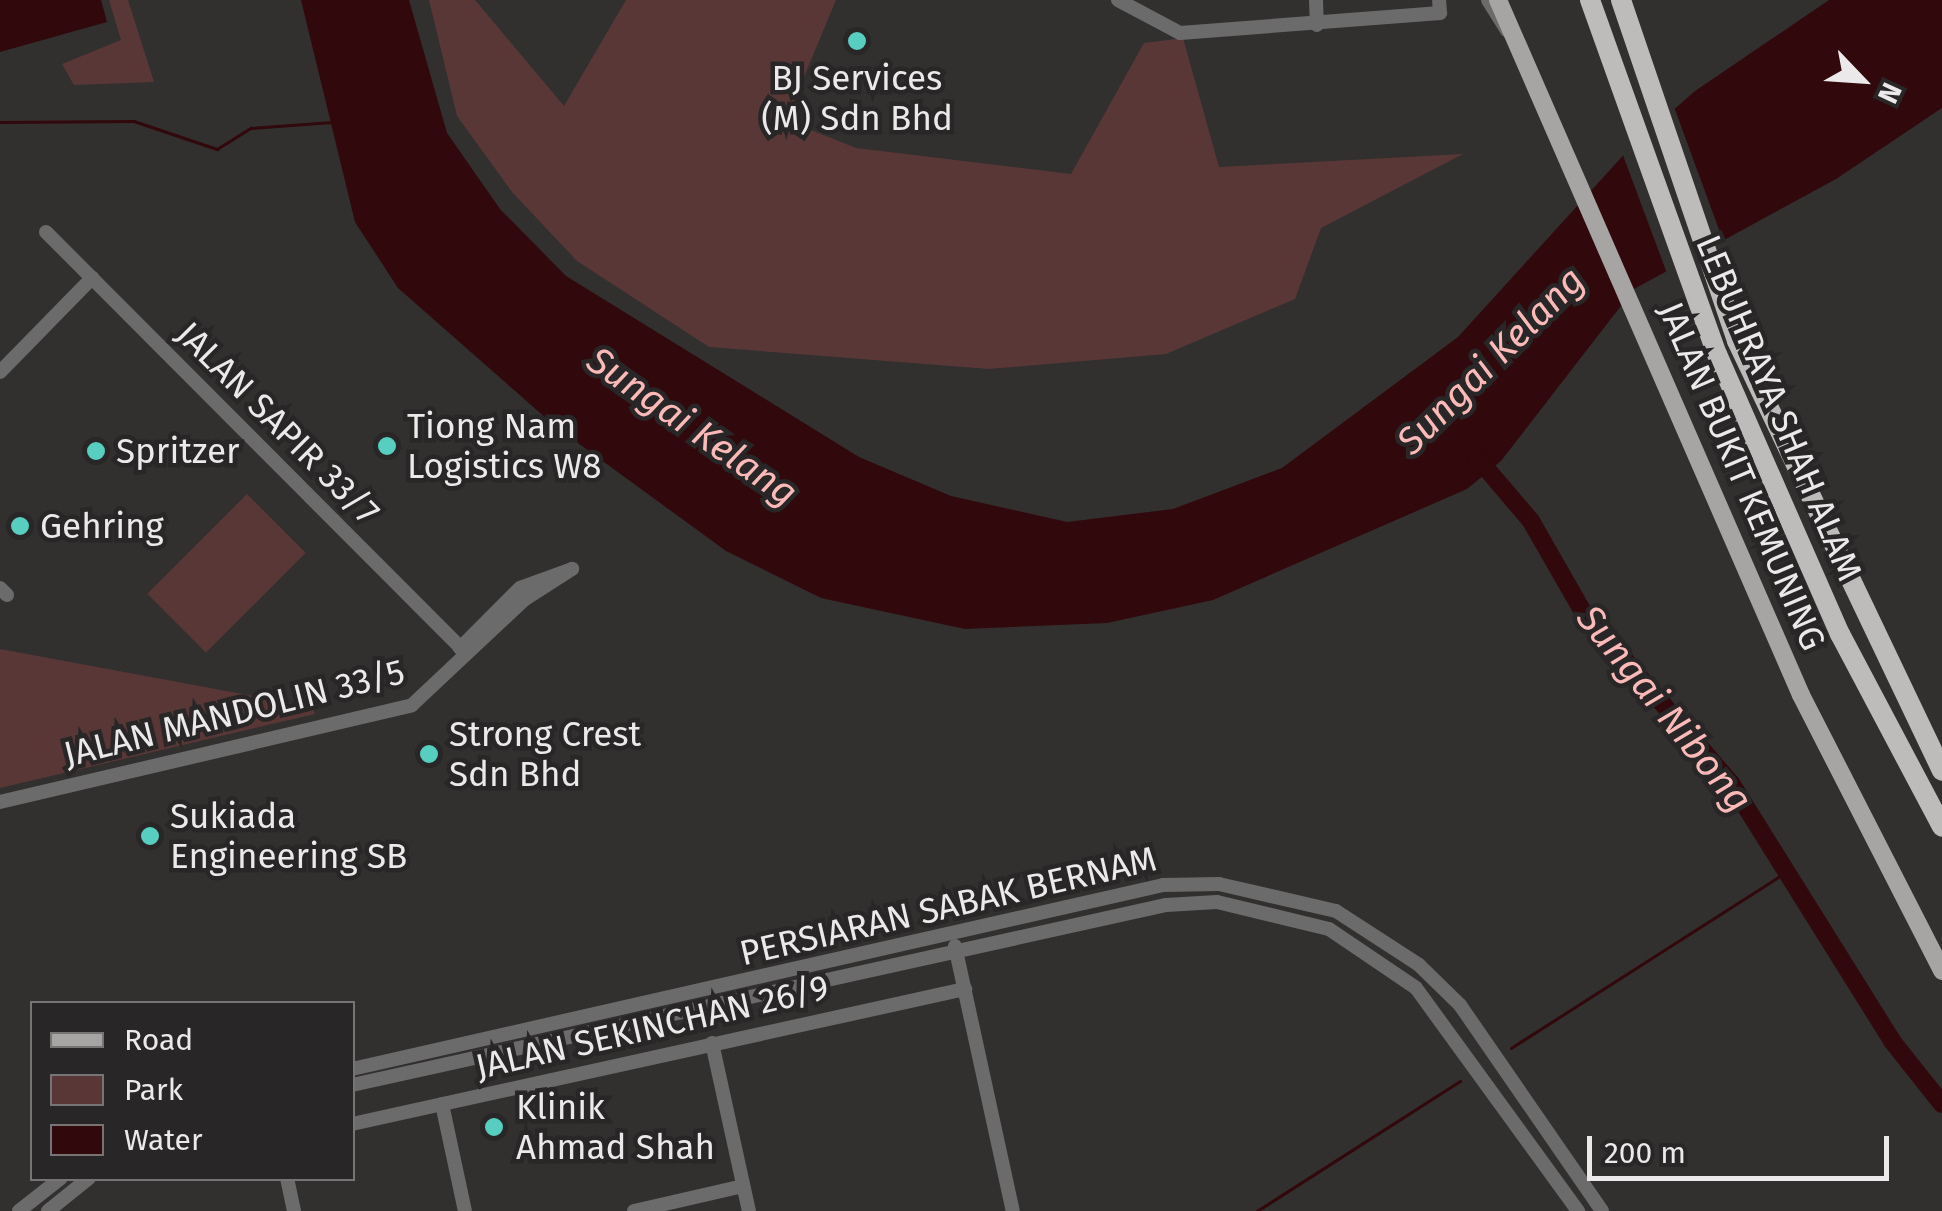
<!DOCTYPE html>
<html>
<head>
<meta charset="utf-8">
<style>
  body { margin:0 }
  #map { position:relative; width:1942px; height:1211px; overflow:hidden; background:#322f2f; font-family:"Fira Sans",sans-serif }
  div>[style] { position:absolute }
  .green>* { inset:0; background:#593737; transform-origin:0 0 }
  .water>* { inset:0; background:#31080c }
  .pier>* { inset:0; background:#322f2f }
  .stream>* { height:2.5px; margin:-1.25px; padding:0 1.25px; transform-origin:1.25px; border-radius:1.25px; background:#31080c }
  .river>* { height:18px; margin:-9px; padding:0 9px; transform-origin:9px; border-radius:9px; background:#31080c }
  .minor>* { height:14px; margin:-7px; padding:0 7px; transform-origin:7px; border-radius:7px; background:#6c6b6b }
  .major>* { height:18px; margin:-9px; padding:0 9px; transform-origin:9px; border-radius:9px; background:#a7a4a4 }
  .highway>* { height:20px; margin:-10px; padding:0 10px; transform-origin:10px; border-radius:10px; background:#bebbbb }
  .dots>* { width:28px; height:28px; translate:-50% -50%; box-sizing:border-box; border:5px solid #282626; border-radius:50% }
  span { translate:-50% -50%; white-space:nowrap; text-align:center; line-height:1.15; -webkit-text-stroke:9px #282626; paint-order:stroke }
  .poi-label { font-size:35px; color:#ebe9e9 }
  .left { translate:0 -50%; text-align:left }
  .street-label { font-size:35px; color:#ebe9e9 }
  .water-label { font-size:38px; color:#fbb9b8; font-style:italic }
  .legend { position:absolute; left:30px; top:1001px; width:325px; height:180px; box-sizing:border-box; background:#282626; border:2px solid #767474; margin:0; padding:12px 18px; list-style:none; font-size:30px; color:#ebe9e9 }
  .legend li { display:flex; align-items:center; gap:20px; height:50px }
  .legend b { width:50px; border:2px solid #767474 }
  .north { position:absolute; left:1812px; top:30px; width:100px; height:100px; -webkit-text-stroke:8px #282626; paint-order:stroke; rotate:115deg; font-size:28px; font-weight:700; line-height:40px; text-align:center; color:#ebe9e9 }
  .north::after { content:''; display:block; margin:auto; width:35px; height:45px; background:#ebe9e9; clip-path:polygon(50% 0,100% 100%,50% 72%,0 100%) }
  .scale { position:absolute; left:1587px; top:1136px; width:302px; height:45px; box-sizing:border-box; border:5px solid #ebe9e9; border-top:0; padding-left:12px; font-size:30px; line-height:35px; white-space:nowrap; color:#ebe9e9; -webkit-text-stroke:8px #282626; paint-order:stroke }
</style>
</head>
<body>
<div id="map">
  <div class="green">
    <i style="clip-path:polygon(109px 0,128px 0,154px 82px,74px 85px,62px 64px,121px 40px)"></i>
    <i style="clip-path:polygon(429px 0,475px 0,564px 106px,626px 0,836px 0,786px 120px,856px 148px,1071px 174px,1144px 43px,1183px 38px,1219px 167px,1463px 154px,1321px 228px,1295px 299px,1166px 354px,989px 369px,709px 347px,577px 261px,512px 192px,457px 116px)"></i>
    <i style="left:247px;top:494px;width:83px;height:141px;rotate:45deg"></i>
    <i style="clip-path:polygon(0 649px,312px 707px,315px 714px,0 788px)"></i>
  </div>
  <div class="water">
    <i style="clip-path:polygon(0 0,101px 0,107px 22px,0 52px)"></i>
    <i style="clip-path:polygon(301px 0,409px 0,447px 133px,500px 209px,566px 276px,859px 457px,951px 496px,1067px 522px,1173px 509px,1282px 468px,1458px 337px,1629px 149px,1695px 91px,1829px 0,1942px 0,1942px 108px,1836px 179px,1634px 289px,1501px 461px,1467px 489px,1213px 600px,1107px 623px,965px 629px,821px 598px,726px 551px,556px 427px,398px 288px,355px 222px)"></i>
  </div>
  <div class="pier">
    <i style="clip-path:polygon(1673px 104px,1725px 246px,1668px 276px,1621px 150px)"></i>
  </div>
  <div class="stream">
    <i style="left:0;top:122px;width:134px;rotate:-0.4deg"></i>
    <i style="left:134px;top:121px;width:88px;rotate:18.6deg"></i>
    <i style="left:217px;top:149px;width:40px;rotate:-32deg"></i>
    <i style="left:251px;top:128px;width:81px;rotate:-4.2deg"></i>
    <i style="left:1511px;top:1048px;width:329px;rotate:-32.6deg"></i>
    <i style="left:1257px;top:1211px;width:241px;rotate:-32.6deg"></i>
  </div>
  <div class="river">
    <i style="left:1474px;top:454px;width:88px;rotate:49.6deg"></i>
    <i style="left:1531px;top:521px;width:103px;rotate:60.2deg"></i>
    <i style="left:1582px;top:610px;width:228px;rotate:49.3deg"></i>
    <i style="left:1731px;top:783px;width:304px;rotate:58deg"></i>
    <i style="left:1892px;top:1041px;width:80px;rotate:51.6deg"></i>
  </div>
  <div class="minor">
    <i style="left:1118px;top:0;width:70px;rotate:28deg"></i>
    <i style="left:1180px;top:33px;width:261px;rotate:-4.4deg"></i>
    <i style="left:1440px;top:13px;width:13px;rotate:-94deg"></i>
    <i style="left:1316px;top:0;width:25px;rotate:88deg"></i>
    <i style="left:1488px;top:0;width:36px;rotate:58deg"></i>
    <i style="left:46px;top:232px;width:595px;rotate:45.07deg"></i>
    <i style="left:0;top:372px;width:132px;rotate:-45.6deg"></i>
    <i style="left:0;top:588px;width:10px;rotate:45deg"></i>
    <i style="left:0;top:802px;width:423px;rotate:-13.2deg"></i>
    <i style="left:412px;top:705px;width:155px;rotate:-43.2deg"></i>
    <i style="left:525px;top:599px;width:56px;rotate:-32.6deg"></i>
    <i style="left:572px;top:569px;width:55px;rotate:159.9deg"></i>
    <i style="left:520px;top:588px;width:85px;rotate:135deg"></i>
    <i style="left:955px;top:946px;width:271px;rotate:77.7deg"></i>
    <i style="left:712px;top:1043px;width:172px;rotate:77.6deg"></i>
    <i style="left:352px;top:1069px;width:832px;rotate:-12.78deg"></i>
    <i style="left:1163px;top:885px;width:56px;rotate:-1deg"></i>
    <i style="left:1219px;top:884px;width:120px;rotate:13deg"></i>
    <i style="left:1336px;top:911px;width:99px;rotate:33deg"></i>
    <i style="left:1419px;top:965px;width:57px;rotate:44.3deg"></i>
    <i style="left:1460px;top:1005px;width:250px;rotate:55.4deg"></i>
    <i style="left:352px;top:1085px;width:834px;rotate:-12.47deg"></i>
    <i style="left:1166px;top:905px;width:51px;rotate:-3.4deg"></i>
    <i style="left:1217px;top:902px;width:115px;rotate:13.6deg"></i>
    <i style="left:1329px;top:929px;width:105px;rotate:34.1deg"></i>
    <i style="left:1416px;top:988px;width:276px;rotate:54deg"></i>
    <i style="left:442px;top:1104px;width:109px;rotate:77.9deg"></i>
    <i style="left:352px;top:1124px;width:628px;rotate:-12.42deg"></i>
    <i style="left:287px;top:1178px;width:34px;rotate:78deg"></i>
    <i style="left:19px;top:1211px;width:53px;rotate:-38.2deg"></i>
    <i style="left:48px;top:1211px;width:53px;rotate:-38.8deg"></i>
    <i style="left:634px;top:1211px;width:112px;rotate:-12.9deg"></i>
  </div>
  <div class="major">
    <i style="left:1498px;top:0;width:758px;rotate:66.44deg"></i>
    <i style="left:1801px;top:695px;width:310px;rotate:62.9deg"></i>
  </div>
  <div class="highway">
    <i style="left:1590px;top:0;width:376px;rotate:70.3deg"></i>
    <i style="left:1717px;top:354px;width:306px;rotate:66.3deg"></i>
    <i style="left:1840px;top:634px;width:218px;rotate:62.1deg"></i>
    <i style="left:1621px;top:0;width:360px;rotate:71.2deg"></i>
    <i style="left:1737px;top:341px;width:476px;rotate:64.5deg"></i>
  </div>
  <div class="dots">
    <i style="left:857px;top:41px;background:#58cec0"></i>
    <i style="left:387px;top:446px;background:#58cec0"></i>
    <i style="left:96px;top:451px;background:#58cec0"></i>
    <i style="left:20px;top:526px;background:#58cec0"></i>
    <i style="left:429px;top:754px;background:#58cec0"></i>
    <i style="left:150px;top:836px;background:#58cec0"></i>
    <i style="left:494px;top:1127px;background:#58cec0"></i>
  </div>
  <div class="poi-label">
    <span style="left:857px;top:98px">BJ Services<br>(M) Sdn Bhd</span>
    <span class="left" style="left:407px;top:446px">Tiong Nam<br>Logistics W8</span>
    <span class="left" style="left:116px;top:451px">Spritzer</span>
    <span class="left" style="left:40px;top:526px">Gehring</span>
    <span class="left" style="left:449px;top:754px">Strong Crest<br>Sdn Bhd</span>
    <span class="left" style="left:170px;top:836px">Sukiada<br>Engineering SB</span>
    <span class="left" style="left:516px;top:1127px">Klinik<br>Ahmad Shah</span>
  </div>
  <div class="street-label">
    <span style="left:1779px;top:408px;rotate:67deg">LEBUHRAYA SHAH ALAM</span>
    <span style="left:278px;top:423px;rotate:45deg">JALAN SAPIR 33/7</span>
    <span style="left:1742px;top:476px;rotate:67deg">JALAN BUKIT KEMUNING</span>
    <span style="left:234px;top:713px;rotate:-14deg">JALAN MANDOLIN 33/5</span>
    <span style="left:948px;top:906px;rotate:-13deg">PERSIARAN SABAK BERNAM</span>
    <span style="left:652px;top:1027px;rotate:-13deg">JALAN SEKINCHAN 26/9</span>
  </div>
  <div class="water-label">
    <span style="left:1491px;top:361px;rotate:-45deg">Sungai Kelang</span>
    <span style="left:692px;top:427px;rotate:35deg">Sungai Kelang</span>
    <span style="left:1664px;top:709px;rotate:51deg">Sungai Nibong</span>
  </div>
  <ul class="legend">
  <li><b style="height:12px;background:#a7a4a4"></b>Road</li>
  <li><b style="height:28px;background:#593737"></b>Park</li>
  <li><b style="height:28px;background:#31080c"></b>Water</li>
  </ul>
  <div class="north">N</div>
  <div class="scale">200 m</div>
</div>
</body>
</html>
